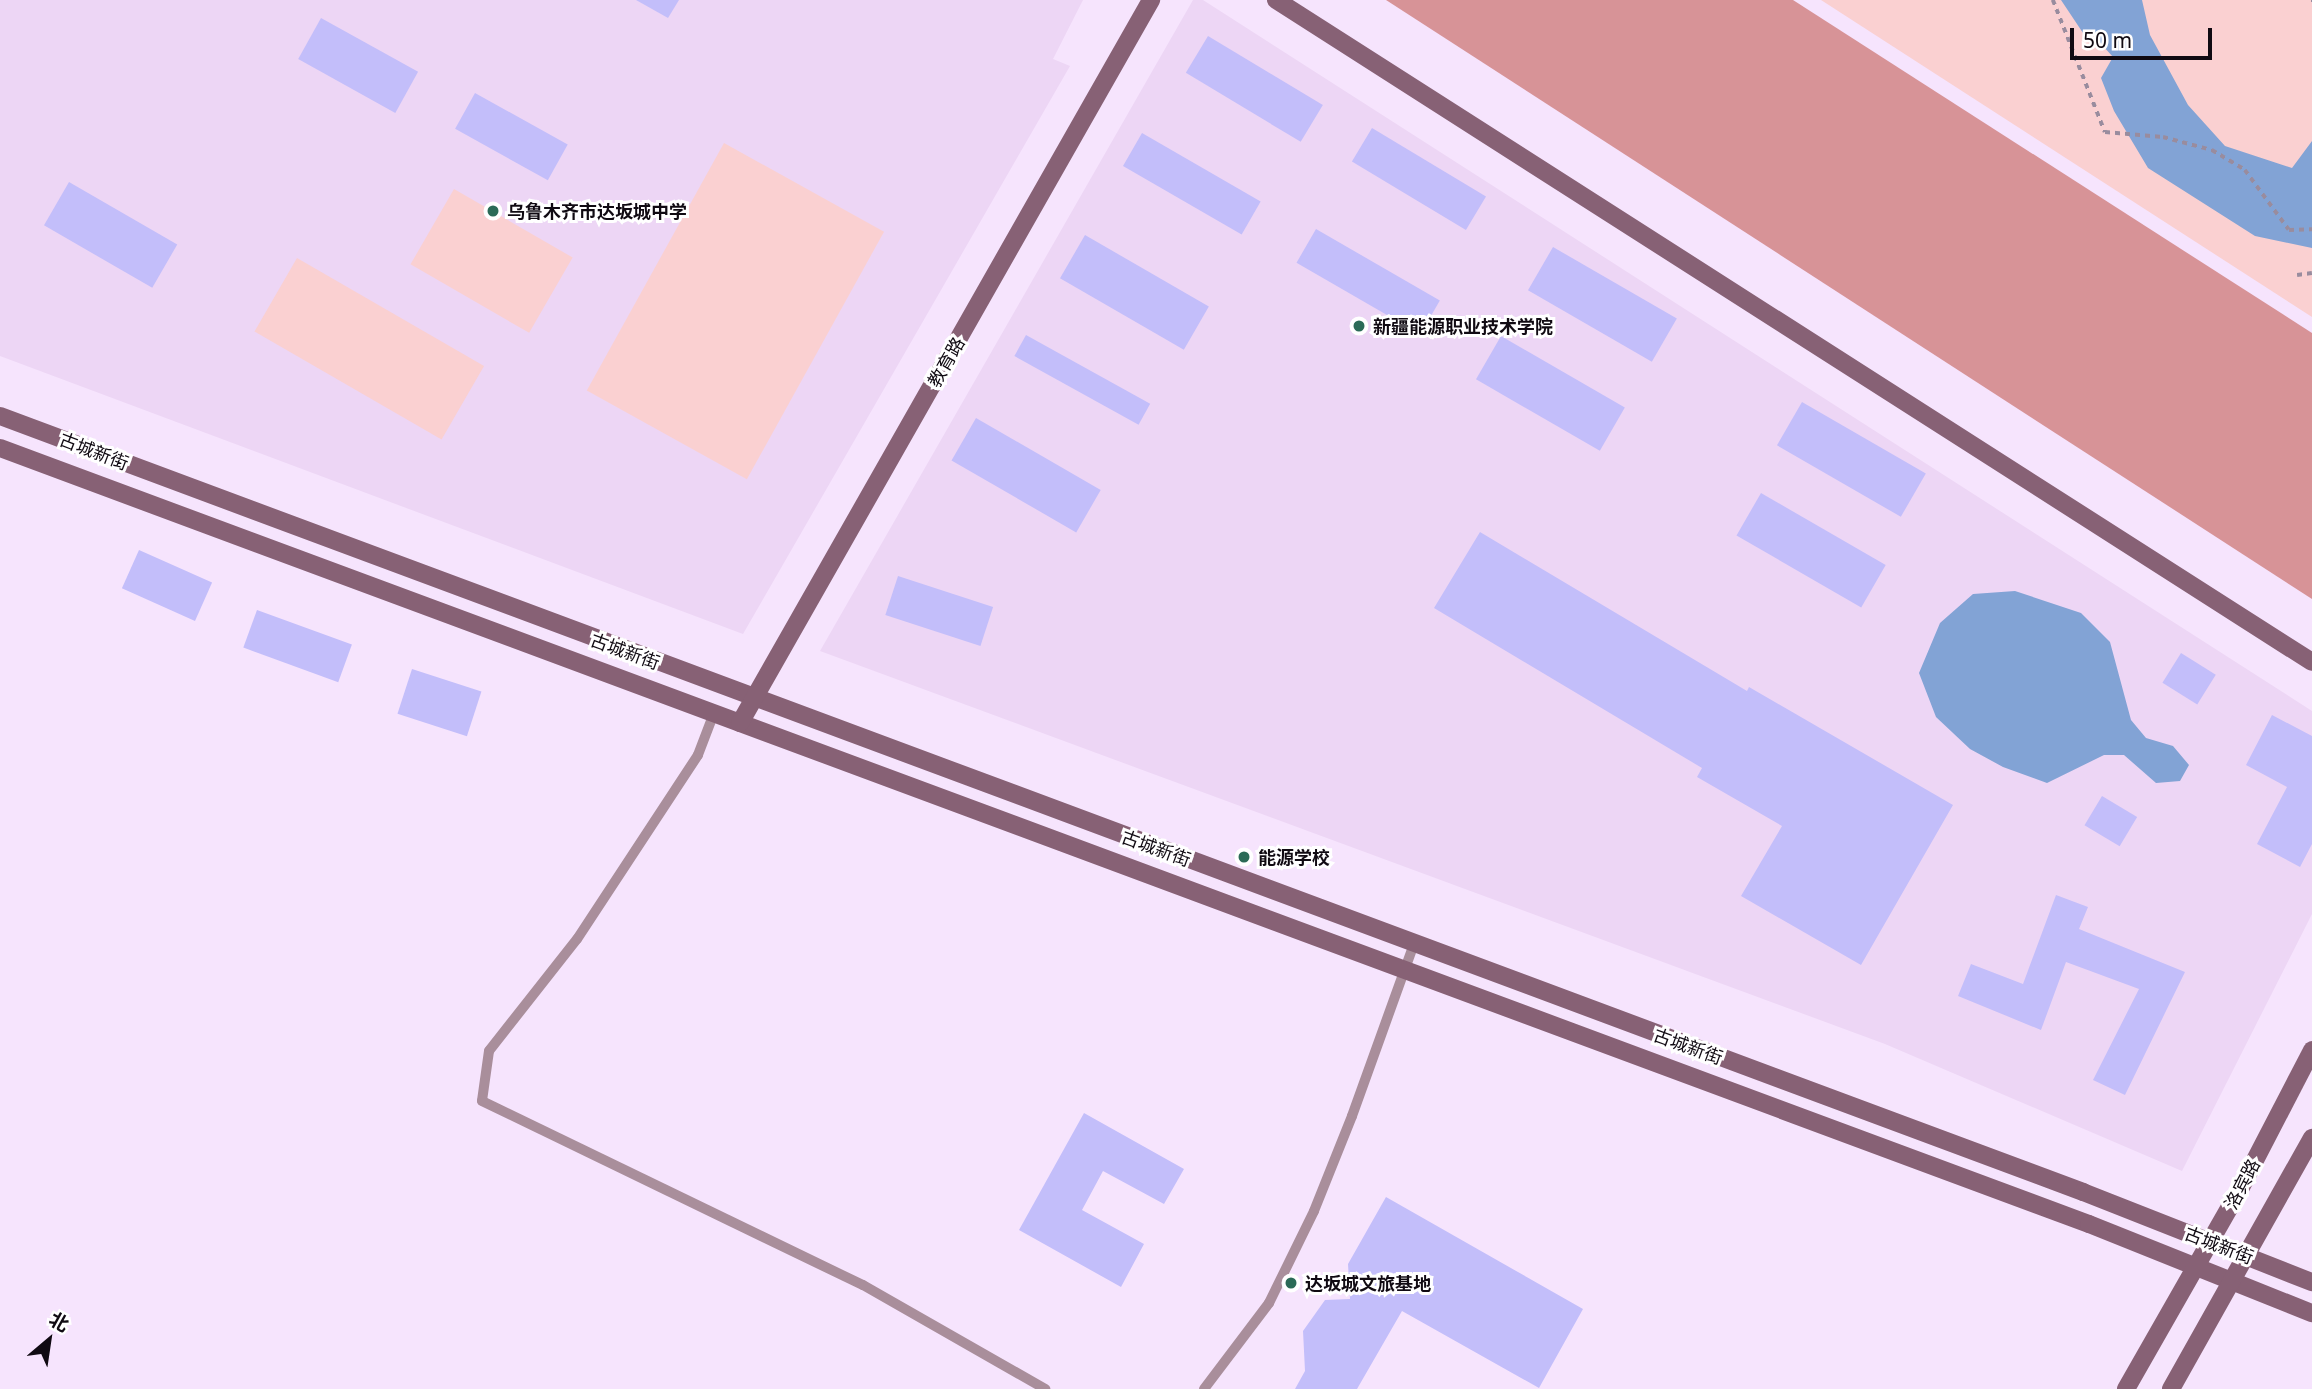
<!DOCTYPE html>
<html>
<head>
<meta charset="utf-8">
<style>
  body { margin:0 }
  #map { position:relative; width:2312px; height:1389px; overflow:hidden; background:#f6e4fd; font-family:"Noto Sans","Noto Sans SC",sans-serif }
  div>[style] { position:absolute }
  .built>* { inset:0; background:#edd6f5 }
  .green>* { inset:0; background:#fad0d1; transform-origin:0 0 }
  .forest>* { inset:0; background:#d79397 }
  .water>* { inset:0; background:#82a3d5 }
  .building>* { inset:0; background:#c3befa; transform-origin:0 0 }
  .path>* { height:3.5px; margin-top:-1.75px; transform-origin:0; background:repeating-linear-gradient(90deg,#998c9e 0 5px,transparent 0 10px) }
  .lane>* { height:10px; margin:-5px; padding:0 5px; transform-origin:5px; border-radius:5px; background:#a98e9b }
  .secondary>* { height:18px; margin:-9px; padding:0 9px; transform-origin:9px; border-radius:9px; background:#876175 }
  .dots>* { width:19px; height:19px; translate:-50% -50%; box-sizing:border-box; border:4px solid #fff; border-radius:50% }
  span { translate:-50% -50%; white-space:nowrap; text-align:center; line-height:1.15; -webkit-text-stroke:6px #fff; paint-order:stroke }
  .poi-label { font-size:18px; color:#100a12; font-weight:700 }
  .left { translate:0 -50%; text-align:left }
  .street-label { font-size:18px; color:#100a12 }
  .north { position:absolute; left:14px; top:1305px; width:70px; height:70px; -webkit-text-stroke:5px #fff; paint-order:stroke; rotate:29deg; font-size:19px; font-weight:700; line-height:28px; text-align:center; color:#100a12 }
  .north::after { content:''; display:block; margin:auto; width:24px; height:32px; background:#100a12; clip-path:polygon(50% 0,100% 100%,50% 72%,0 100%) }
  .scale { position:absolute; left:2070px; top:28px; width:142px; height:32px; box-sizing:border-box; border:4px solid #100a12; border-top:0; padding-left:9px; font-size:21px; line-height:24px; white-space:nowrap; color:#100a12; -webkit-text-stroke:5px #fff; paint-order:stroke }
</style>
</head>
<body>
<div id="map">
  <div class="built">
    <i style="clip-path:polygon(0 0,1083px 0,1053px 59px,1070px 66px,743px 634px,0 356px)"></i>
    <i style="clip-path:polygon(1193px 0,1203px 0,2312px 711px,2312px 914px,2182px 1171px,1885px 1044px,820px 651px)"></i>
  </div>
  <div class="green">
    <i style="clip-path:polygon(1821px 0,2312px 0,2312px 317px)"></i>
    <i style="left:724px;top:143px;width:183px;height:283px;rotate:29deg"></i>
    <i style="left:454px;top:189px;width:137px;height:87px;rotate:30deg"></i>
    <i style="left:297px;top:258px;width:216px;height:85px;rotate:30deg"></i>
  </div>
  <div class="forest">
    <i style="clip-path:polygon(1386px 0,1793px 0,2312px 333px,2312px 599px)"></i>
  </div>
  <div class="water">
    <i style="clip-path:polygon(2061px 0,2142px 0,2150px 35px,2188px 105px,2225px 146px,2292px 168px,2312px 141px,2312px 248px,2255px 236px,2148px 168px,2114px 111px,2101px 78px,2113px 57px,2094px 36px,2083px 33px)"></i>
    <i style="clip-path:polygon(2015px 591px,2081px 613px,2110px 642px,2131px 720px,2146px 738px,2173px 746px,2189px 765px,2180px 781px,2156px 783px,2124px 755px,2104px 755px,2047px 783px,2003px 767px,1970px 749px,1936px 717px,1919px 673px,1940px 623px,1973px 594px)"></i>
  </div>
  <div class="building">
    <i style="clip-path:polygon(636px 0,679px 0,668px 18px)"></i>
    <i style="left:321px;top:18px;width:111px;height:47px;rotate:29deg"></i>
    <i style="left:1208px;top:36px;width:134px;height:43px;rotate:31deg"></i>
    <i style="left:475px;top:93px;width:106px;height:41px;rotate:29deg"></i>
    <i style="left:1372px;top:128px;width:133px;height:39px;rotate:31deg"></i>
    <i style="left:1142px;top:133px;width:137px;height:38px;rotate:30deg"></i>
    <i style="left:69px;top:182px;width:125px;height:50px;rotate:30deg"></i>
    <i style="left:1316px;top:229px;width:143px;height:39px;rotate:30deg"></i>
    <i style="left:1085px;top:235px;width:143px;height:50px;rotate:30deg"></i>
    <i style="left:1553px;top:247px;width:143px;height:50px;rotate:30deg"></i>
    <i style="left:1026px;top:335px;width:142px;height:24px;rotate:29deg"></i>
    <i style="left:1501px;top:336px;width:143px;height:50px;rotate:30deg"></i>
    <i style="left:1802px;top:402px;width:143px;height:50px;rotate:30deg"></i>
    <i style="left:976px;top:418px;width:144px;height:49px;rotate:30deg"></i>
    <i style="left:1761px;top:493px;width:144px;height:49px;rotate:30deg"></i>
    <i style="clip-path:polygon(1480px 532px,1747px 691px,1749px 687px,1953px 805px,1861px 965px,1741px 896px,1782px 826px,1697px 777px,1702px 768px,1434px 608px)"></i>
    <i style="left:139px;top:550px;width:80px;height:42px;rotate:24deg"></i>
    <i style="left:898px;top:576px;width:100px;height:41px;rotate:18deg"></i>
    <i style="left:257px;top:610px;width:101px;height:40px;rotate:20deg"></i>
    <i style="left:2181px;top:653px;width:41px;height:35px;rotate:32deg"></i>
    <i style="left:412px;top:669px;width:73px;height:47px;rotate:18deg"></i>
    <i style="clip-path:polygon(2272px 715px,2312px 736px,2312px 844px,2300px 867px,2257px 844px,2287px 787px,2246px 765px)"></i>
    <i style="left:2102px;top:796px;width:41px;height:34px;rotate:31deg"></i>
    <i style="clip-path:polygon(2056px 895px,2088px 907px,2079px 929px,2185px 972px,2125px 1095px,2093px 1080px,2139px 989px,2066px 962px,2041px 1030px,1958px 996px,1971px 964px,2023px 984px)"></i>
    <i style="clip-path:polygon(1084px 1113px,1184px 1169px,1164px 1204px,1103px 1171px,1082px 1210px,1144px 1244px,1121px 1287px,1019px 1230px)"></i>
    <i style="clip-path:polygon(1386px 1197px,1583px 1309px,1539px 1388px,1402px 1311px,1357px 1389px,1295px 1389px,1305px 1371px,1303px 1331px,1325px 1300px,1350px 1299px,1348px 1264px)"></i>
  </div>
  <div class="path">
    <i style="left:2053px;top:0;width:142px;rotate:68.5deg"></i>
    <i style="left:2105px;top:132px;width:58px;rotate:4.9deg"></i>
    <i style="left:2163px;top:137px;width:51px;rotate:14.9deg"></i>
    <i style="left:2212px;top:150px;width:39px;rotate:31deg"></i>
    <i style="left:2245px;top:170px;width:74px;rotate:53.7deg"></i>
    <i style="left:2289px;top:230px;width:23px;rotate:-2deg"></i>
    <i style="left:2311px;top:0;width:1px"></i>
    <i style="left:2297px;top:275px;width:15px;rotate:-8deg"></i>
  </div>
  <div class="lane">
    <i style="left:714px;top:713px;width:45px;rotate:110.9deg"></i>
    <i style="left:698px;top:755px;width:220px;rotate:123.3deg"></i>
    <i style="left:577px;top:939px;width:142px;rotate:128.2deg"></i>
    <i style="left:489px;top:1051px;width:50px;rotate:98deg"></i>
    <i style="left:482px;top:1101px;width:423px;rotate:25.8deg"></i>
    <i style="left:863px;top:1285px;width:210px;rotate:29.7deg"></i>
    <i style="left:1204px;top:1389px;width:108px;rotate:-52.9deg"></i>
    <i style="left:1269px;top:1303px;width:102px;rotate:-63.9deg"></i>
    <i style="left:1314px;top:1211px;width:102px;rotate:-68.2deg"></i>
    <i style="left:1352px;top:1116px;width:183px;rotate:-70.2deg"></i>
  </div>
  <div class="secondary">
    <i style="left:1276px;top:0;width:1229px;rotate:32.58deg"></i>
    <i style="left:0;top:416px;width:2223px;rotate:20.43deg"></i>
    <i style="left:2083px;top:1192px;width:246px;rotate:21.5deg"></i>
    <i style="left:0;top:448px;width:2228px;rotate:20.38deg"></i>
    <i style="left:2089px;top:1224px;width:240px;rotate:21.8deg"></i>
    <i style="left:740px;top:723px;width:832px;rotate:-60.38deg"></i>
    <i style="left:2126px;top:1389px;width:226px;rotate:-60.3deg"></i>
    <i style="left:2238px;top:1193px;width:161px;rotate:-62.6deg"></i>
    <i style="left:2171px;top:1389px;width:288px;rotate:-60.7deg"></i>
  </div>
  <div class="dots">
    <i style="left:493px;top:211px;background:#2b6a57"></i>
    <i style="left:1359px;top:326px;background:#2b6a57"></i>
    <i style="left:1244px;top:857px;background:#2b6a57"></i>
    <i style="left:1291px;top:1283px;background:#2b6a57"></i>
  </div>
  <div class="poi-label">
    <span class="left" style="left:507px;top:211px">乌鲁木齐市达坂城中学</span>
    <span class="left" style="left:1373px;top:326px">新疆能源职业技术学院</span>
    <span class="left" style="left:1258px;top:857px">能源学校</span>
    <span class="left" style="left:1305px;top:1283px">达坂城文旅基地</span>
  </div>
  <div class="street-label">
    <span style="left:946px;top:362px;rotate:-60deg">教育路</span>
    <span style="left:94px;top:451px;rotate:21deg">古城新街</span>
    <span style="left:625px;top:651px;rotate:20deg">古城新街</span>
    <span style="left:1156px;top:848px;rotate:20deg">古城新街</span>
    <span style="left:1688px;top:1046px;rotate:20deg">古城新街</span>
    <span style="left:2242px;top:1184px;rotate:-62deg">洛宾路</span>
    <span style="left:2219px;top:1245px;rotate:21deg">古城新街</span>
  </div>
  <div class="north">北</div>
  <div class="scale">50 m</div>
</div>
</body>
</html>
